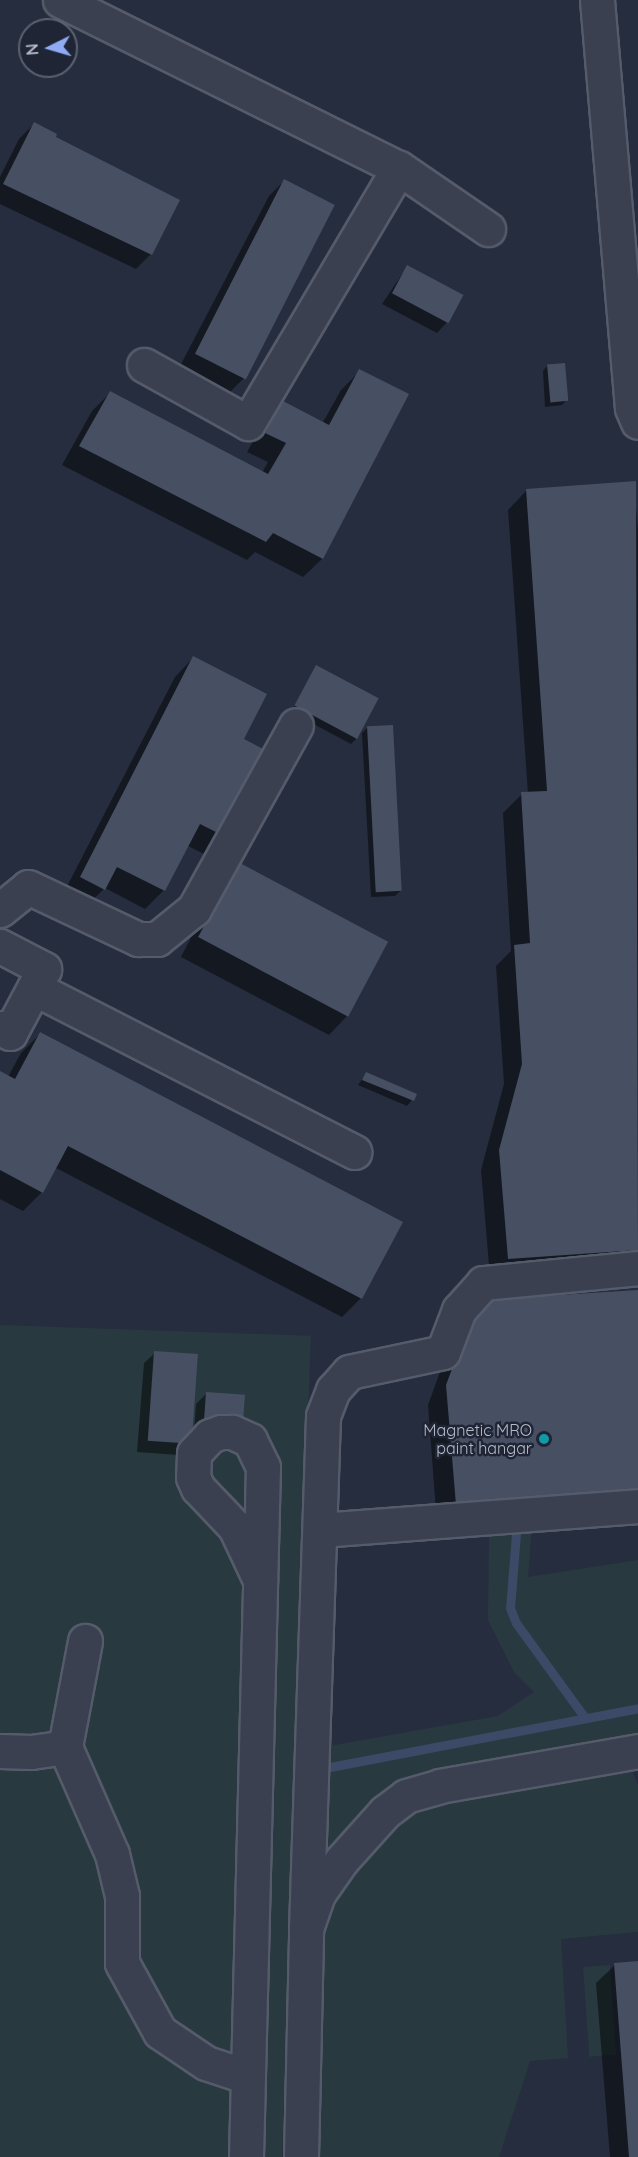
<!DOCTYPE html>
<html>
<head>
<meta charset="utf-8">
<style>
  body { margin:0 }
  #map { position:relative; width:638px; height:2157px; overflow:hidden; background:#262d3f; font-family:Quicksand,sans-serif }
  div>[style] { position:absolute }
  .green>* { inset:0; background:#283a40; transform-origin:0 0 }
  .shadow>* { inset:0; background:#0007 }
  .stream>* { height:9px; margin:-4.5px; padding:0 4.5px; transform-origin:4.5px; border-radius:4.5px; background:#3c4967 }
  .building>* { inset:0; background:#474f63; transform-origin:0 0 }
  .roads { filter:drop-shadow(2px 0 #555b6a) drop-shadow(-2px 0 #555b6a) drop-shadow(0 2px #555b6a) drop-shadow(0 -2px #555b6a) }
  .minor>* { height:33px; margin:-16.5px; padding:0 16.5px; transform-origin:16.5px; border-radius:16.5px; background:#3a404f }
  .dots>* { width:16px; height:16px; translate:-50% -50%; box-sizing:border-box; border:3px solid #1f2534; border-radius:50% }
  span { translate:-50% -50%; white-space:nowrap; text-align:center; line-height:1.15; -webkit-text-stroke:5px #1f2534; paint-order:stroke }
  .poi-label { font-size:16px; color:#b6bbca }
  .right { translate:-100% -50%; text-align:right }
  .north { position:absolute; left:18px; top:18px; width:60px; height:60px; box-sizing:border-box; background:#1f2534; border:2px solid #5b6170; border-radius:50%; rotate:265deg; font-size:16px; font-weight:700; line-height:24px; text-align:center; color:#b6bbca }
  .north::after { content:''; display:block; margin:auto; width:21px; height:27px; background:#90aaf5; clip-path:polygon(50% 0,100% 100%,50% 72%,0 100%) }
</style>
</head>
<body>
<div id="map">
  <div class="green">
    <i style="left:0;top:1325px;width:311px;height:832px;rotate:2deg"></i>
    <i style="clip-path:polygon(532px 1525px,528px 1577px,638px 1560px,638px 1738px,391px 1786px,329px 1855px,324px 1845px,329px 1746px,498px 1716px,534px 1692px,514px 1672px,488px 1620px,489px 1532px)"></i>
    <i style="clip-path:polygon(630px 1767px,638px 1785px,638px 1932px,561px 1939px,568px 2058px,530px 2061px,499px 2157px,313px 2157px,324px 1909px,383px 1831px,424px 1801px)"></i>
    <i style="left:610px;top:1965px;width:90px;height:27px;rotate:86deg"></i>
  </div>
  <div class="shadow">
    <i style="clip-path:polygon(34px 124px,54px 138px,151px 254px,136px 269px,0 204px,0 177px,19px 139px)"></i>
    <i style="clip-path:polygon(284px 181px,333px 206px,244px 378px,228px 394px,179px 368px,269px 196px)"></i>
    <i style="clip-path:polygon(407px 267px,447px 322px,437px 333px,382px 304px)"></i>
    <i style="clip-path:polygon(548px 365px,567px 400px,562px 405px,545px 407px,543px 371px)"></i>
    <i style="clip-path:polygon(360px 371px,407px 395px,322px 559px,303px 577px,255px 552px,247px 560px,62px 465px,92px 411px,110px 393px,262px 473px,268px 462px,247px 452px,265px 421px,284px 403px,322px 424px,341px 390px)"></i>
    <i style="clip-path:polygon(634px 483px,638px 530px,638px 1267px,490px 1277px,481px 1170px,504px 1084px,496px 966px,511px 951px,503px 813px,522px 794px,528px 794px,508px 510px,526px 491px)"></i>
    <i style="clip-path:polygon(193px 658px,242px 740px,222px 835px,204px 854px,188px 846px,164px 890px,145px 909px,105px 888px,85px 907px,62px 896px,175px 677px)"></i>
    <i style="clip-path:polygon(317px 667px,356px 739px,351px 744px,291px 712px)"></i>
    <i style="clip-path:polygon(368px 727px,400px 891px,395px 896px,371px 897px,362px 733px)"></i>
    <i style="clip-path:polygon(238px 864px,347px 1016px,329px 1035px,181px 957px,219px 883px)"></i>
    <i style="clip-path:polygon(40px 1034px,401px 1223px,361px 1298px,342px 1317px,56px 1168px,42px 1192px,23px 1211px,0 1199px,0 1073px,8px 1077px,21px 1053px)"></i>
    <i style="clip-path:polygon(366px 1074px,415px 1095px,412px 1100px,407px 1106px,358px 1085px)"></i>
    <i style="clip-path:polygon(638px 1292px,638px 1509px,437px 1524px,428px 1405px,448px 1350px)"></i>
    <i style="clip-path:polygon(155px 1353px,190px 1444px,179px 1455px,137px 1452px,144px 1363px)"></i>
    <i style="clip-path:polygon(207px 1393px,231px 1435px,194px 1433px,196px 1404px)"></i>
    <i style="clip-path:polygon(638px 1963px,638px 2157px,610px 2157px,596px 1983px,615px 1965px)"></i>
  </div>
  <div class="stream">
    <i style="left:516px;top:1534px;width:74px;rotate:94.6deg"></i>
    <i style="left:510px;top:1608px;width:16px;rotate:68deg"></i>
    <i style="left:516px;top:1623px;width:117px;rotate:54deg"></i>
    <i style="left:330px;top:1767px;width:314px;rotate:-10.8deg"></i>
  </div>
  <div class="building">
    <i style="clip-path:polygon(34px 122px,57px 134px,56px 137px,180px 200px,152px 255px,3px 184px)"></i>
    <i style="left:284px;top:179px;width:57px;height:196px;rotate:27deg"></i>
    <i style="left:407px;top:265px;width:64px;height:32px;rotate:28deg"></i>
    <i style="left:565px;top:363px;width:38px;height:18px;rotate:85deg"></i>
    <i style="clip-path:polygon(359px 369px,409px 394px,323px 559px,273px 533px,266px 542px,79px 446px,110px 391px,268px 474px,286px 443px,265px 433px,283px 401px,329px 425px)"></i>
    <i style="clip-path:polygon(636px 481px,638px 1250px,508px 1259px,499px 1150px,522px 1064px,514px 945px,530px 943px,521px 792px,547px 791px,526px 489px)"></i>
    <i style="clip-path:polygon(193px 656px,267px 694px,244px 739px,267px 751px,224px 836px,200px 824px,165px 891px,117px 867px,105px 890px,80px 877px)"></i>
    <i style="left:316px;top:665px;width:71px;height:46px;rotate:28deg"></i>
    <i style="left:393px;top:725px;width:166px;height:26px;rotate:87deg"></i>
    <i style="left:238px;top:862px;width:170px;height:85px;rotate:28deg"></i>
    <i style="clip-path:polygon(40px 1032px,403px 1222px,362px 1299px,68px 1146px,43px 1193px,0 1170px,0 1071px,15px 1079px)"></i>
    <i style="clip-path:polygon(366px 1072px,417px 1094px,414px 1101px,362px 1080px)"></i>
    <i style="clip-path:polygon(638px 1290px,638px 1492px,456px 1505px,446px 1385px,467px 1329px,494px 1299px)"></i>
    <i style="left:154px;top:1351px;width:44px;height:90px;rotate:4deg"></i>
    <i style="left:206px;top:1392px;width:39px;height:30px;rotate:4deg"></i>
    <i style="clip-path:polygon(638px 1961px,638px 2157px,629px 2157px,614px 1963px)"></i>
  </div>
  <div class="roads">
    <div class="minor">
      <i style="left:60px;top:0;width:378px;rotate:26.4deg"></i>
      <i style="left:399px;top:168px;width:108px;rotate:34.4deg"></i>
      <i style="left:597px;top:0;width:409px;rotate:85.1deg"></i>
      <i style="left:632px;top:408px;width:15px;rotate:67deg"></i>
      <i style="left:144px;top:365px;width:119px;rotate:29.1deg"></i>
      <i style="left:248px;top:423px;width:296px;rotate:-59.4deg"></i>
      <i style="left:0;top:910px;width:36px;rotate:-39deg"></i>
      <i style="left:28px;top:887px;width:122px;rotate:25.3deg"></i>
      <i style="left:138px;top:939px;width:19px"></i>
      <i style="left:157px;top:939px;width:48px;rotate:-39deg"></i>
      <i style="left:194px;top:909px;width:210px;rotate:-61deg"></i>
      <i style="left:0;top:946px;width:50px;rotate:27.6deg"></i>
      <i style="left:44px;top:969px;width:72px;rotate:118deg"></i>
      <i style="left:10px;top:1033px;width:11px;rotate:-153deg"></i>
      <i style="left:34px;top:988px;width:360px;rotate:27.1deg"></i>
      <i style="left:320px;top:1530px;width:319px;rotate:-4.3deg"></i>
      <i style="left:65px;top:1747px;width:117px;rotate:66.3deg"></i>
      <i style="left:112px;top:1854px;width:43px;rotate:76.6deg"></i>
      <i style="left:122px;top:1896px;width:67px;rotate:90deg"></i>
      <i style="left:122px;top:1963px;width:79px;rotate:61.2deg"></i>
      <i style="left:160px;top:2032px;width:55px;rotate:34deg"></i>
      <i style="left:206px;top:2063px;width:44px;rotate:18.4deg"></i>
      <i style="left:0;top:1751px;width:31px;rotate:2deg"></i>
      <i style="left:31px;top:1752px;width:34px;rotate:-8deg"></i>
      <i style="left:65px;top:1747px;width:108px;rotate:-79.3deg"></i>
      <i style="left:306px;top:1929px;width:513px;rotate:-88.1deg"></i>
      <i style="left:323px;top:1416px;width:28px;rotate:-69deg"></i>
      <i style="left:333px;top:1390px;width:24px;rotate:-48deg"></i>
      <i style="left:349px;top:1372px;width:96px;rotate:-12deg"></i>
      <i style="left:443px;top:1352px;width:45px;rotate:-69.1deg"></i>
      <i style="left:459px;top:1310px;width:36px;rotate:-48deg"></i>
      <i style="left:483px;top:1283px;width:156px;rotate:-5.5deg"></i>
      <i style="left:246px;top:2157px;width:690px;rotate:-88.59deg"></i>
      <i style="left:263px;top:1467px;width:30px;rotate:-116deg"></i>
      <i style="left:250px;top:1440px;width:20px;rotate:-156deg"></i>
      <i style="left:232px;top:1432px;width:11px;rotate:180deg"></i>
      <i style="left:221px;top:1432px;width:12px;rotate:160deg"></i>
      <i style="left:210px;top:1436px;width:23px;rotate:133deg"></i>
      <i style="left:194px;top:1453px;width:24px;rotate:92deg"></i>
      <i style="left:193px;top:1477px;width:12px;rotate:66deg"></i>
      <i style="left:198px;top:1488px;width:54px;rotate:46.5deg"></i>
      <i style="left:235px;top:1527px;width:59px;rotate:64.7deg"></i>
      <i style="left:301px;top:2157px;width:228px;rotate:-88.7deg"></i>
      <i style="left:306px;top:1929px;width:37px;rotate:-71deg"></i>
      <i style="left:318px;top:1894px;width:40px;rotate:-55.1deg"></i>
      <i style="left:341px;top:1861px;width:66px;rotate:-48.1deg"></i>
      <i style="left:385px;top:1812px;width:26px;rotate:-37deg"></i>
      <i style="left:406px;top:1796px;width:35px;rotate:-16deg"></i>
      <i style="left:440px;top:1786px;width:201px;rotate:-10deg"></i>
    </div>
  </div>
  <div class="dots">
    <i style="left:544px;top:1439px;background:#0f9aa8"></i>
  </div>
  <div class="poi-label">
    <span class="right" style="left:532px;top:1439px">Magnetic MRO<br>paint hangar</span>
  </div>
  <div class="north">N</div>
</div>
</body>
</html>
